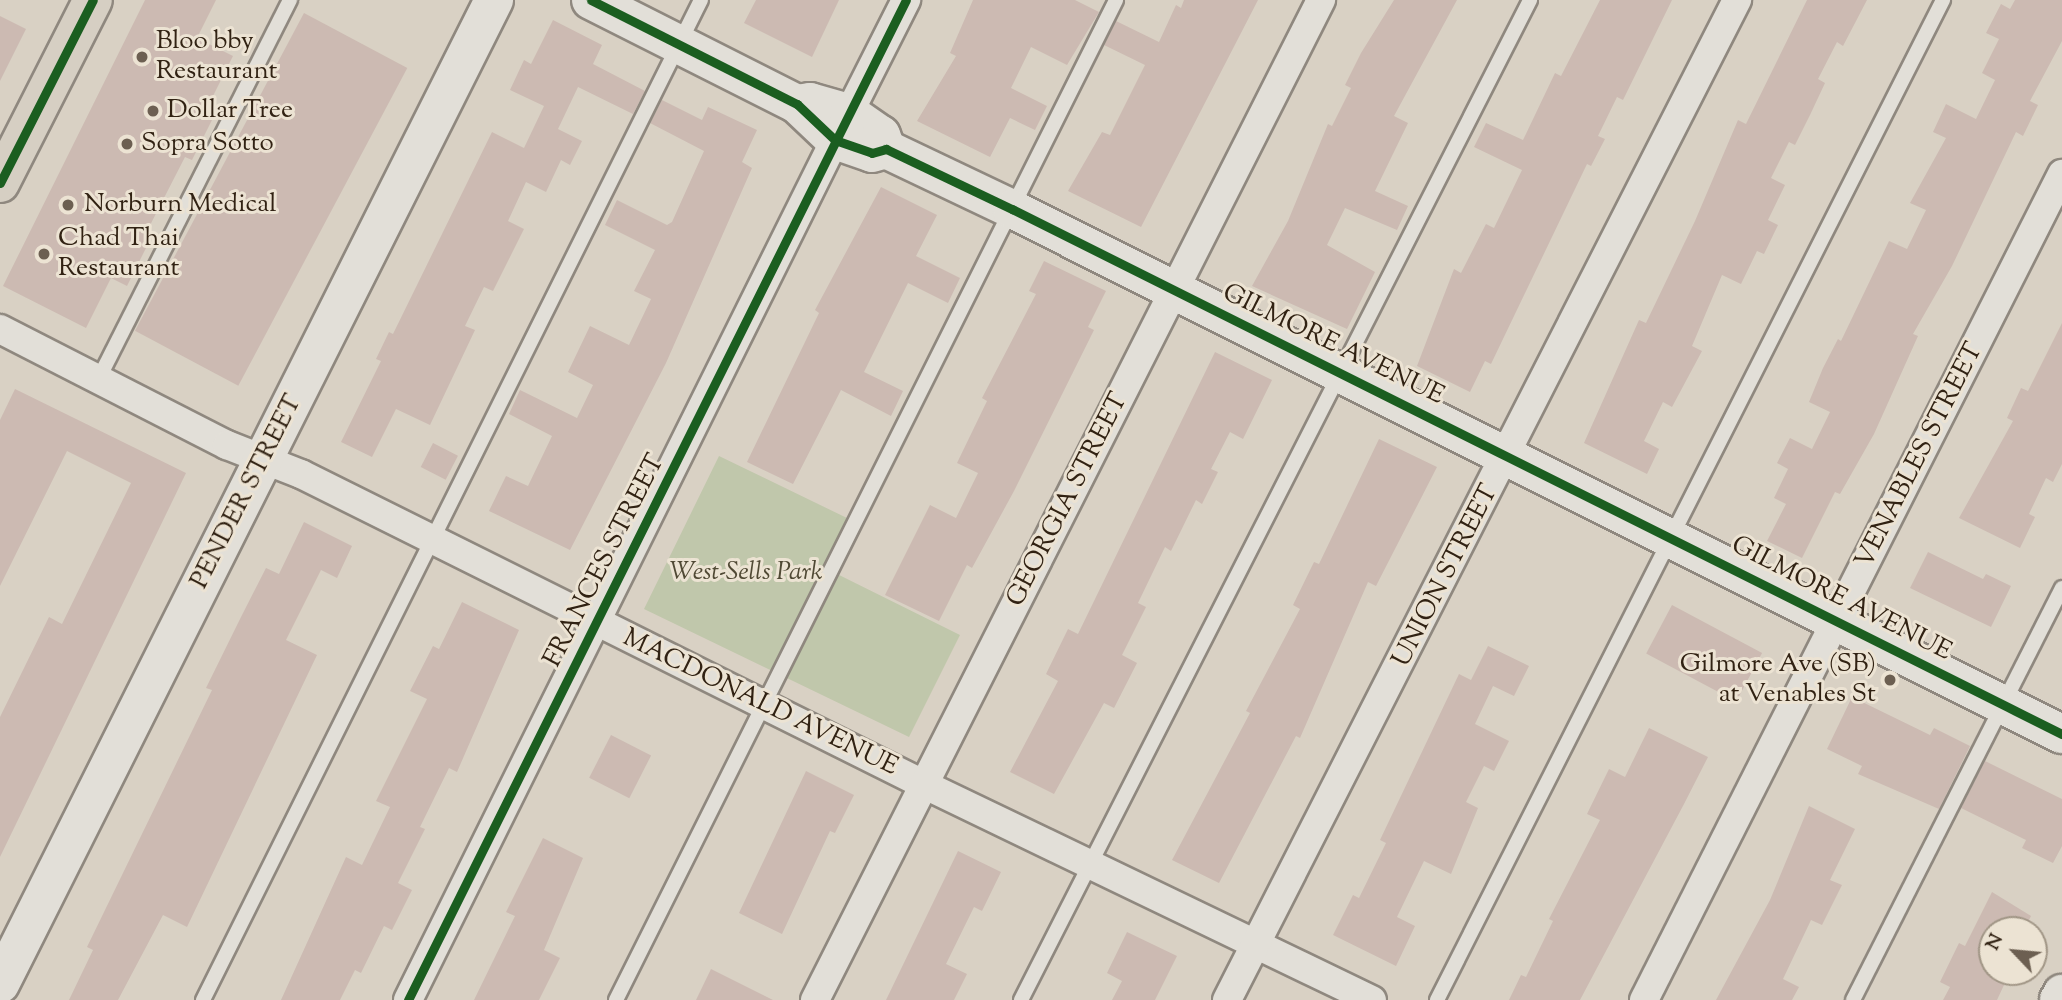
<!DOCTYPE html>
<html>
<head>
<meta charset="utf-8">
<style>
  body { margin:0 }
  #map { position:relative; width:2062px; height:1000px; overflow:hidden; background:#d9d1c4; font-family:"Sorts Mill Goudy",serif }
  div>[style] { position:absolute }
  .green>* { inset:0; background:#c0c7ab }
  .building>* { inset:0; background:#ccbab2; transform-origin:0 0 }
  .roads { filter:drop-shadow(2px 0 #8f887f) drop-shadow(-2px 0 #8f887f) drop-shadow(0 2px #8f887f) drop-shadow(0 -2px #8f887f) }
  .lane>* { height:14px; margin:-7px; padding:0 7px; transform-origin:7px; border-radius:7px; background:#e2dfd8 }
  .street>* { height:28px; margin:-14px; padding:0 14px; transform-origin:14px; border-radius:14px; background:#e2dfd8 }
  .secondary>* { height:38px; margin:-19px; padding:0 19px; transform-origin:19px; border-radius:19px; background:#e2dfd8 }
  .primary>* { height:38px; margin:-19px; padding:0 19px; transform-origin:19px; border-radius:19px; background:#d6cfc3 }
  .cycleway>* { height:9px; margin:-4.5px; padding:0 4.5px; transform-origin:4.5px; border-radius:4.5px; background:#1b5e20 }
  .dots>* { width:19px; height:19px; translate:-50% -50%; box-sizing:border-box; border:4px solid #ece3d3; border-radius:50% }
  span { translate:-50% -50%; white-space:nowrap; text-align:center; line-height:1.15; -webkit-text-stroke:6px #ece3d3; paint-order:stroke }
  .poi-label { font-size:26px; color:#312213 }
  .left { translate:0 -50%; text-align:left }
  .right { translate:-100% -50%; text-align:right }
  .street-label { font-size:26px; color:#312213 }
  .park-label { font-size:26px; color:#504934; font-style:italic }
  .north { position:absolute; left:1978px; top:916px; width:70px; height:70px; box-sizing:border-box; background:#ece3d3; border:2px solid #a19686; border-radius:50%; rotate:296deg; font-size:19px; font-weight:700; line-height:28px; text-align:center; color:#312213 }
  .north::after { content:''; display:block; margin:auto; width:24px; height:32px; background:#6c5f51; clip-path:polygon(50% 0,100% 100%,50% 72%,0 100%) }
</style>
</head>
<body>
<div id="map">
  <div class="green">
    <i style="clip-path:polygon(719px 456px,847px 518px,823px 567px,960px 635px,909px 737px,644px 609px)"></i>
  </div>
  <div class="building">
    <i style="clip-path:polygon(145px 0,216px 0,197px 38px,233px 56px,207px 108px,216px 112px,192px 160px,185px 157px,146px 233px,152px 236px,127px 286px,111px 278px,86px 328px,3px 286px)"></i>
    <i style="clip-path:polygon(756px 0,839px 0,812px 57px,744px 23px)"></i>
    <i style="clip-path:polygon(973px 0,1075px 0,1099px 12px,1067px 65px,1031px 47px,1011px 88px,1047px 106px,1035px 130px,1010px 118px,990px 157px,917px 121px,956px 56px,950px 53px)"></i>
    <i style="clip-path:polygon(1184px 0,1258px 0,1141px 227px,1068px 191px,1102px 132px,1110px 135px,1145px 65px,1104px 45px,1116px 21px,1159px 42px,1176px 5px,1181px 8px)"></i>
    <i style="clip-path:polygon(1394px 0,1457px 0,1394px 116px,1408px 123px,1375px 191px,1408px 206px,1397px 230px,1345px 208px,1327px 245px,1375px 272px,1347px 329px,1252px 286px,1288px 221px,1328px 124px,1332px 126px,1351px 88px,1345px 85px,1361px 53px)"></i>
    <i style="clip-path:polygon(1600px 0,1672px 0,1623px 100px,1617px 97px,1598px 136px,1605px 139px,1591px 166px,1587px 164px,1491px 364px,1485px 361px,1470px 392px,1417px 366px,1454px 269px,1461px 273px,1486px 224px,1494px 228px,1522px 170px,1474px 147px,1486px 123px,1523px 140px,1555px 73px,1561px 76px)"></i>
    <i style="clip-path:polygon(1807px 0,1867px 0,1843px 46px,1837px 42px,1818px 79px,1825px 83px,1810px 115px,1795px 145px,1789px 142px,1771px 178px,1785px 185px,1768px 220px,1778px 225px,1764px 254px,1757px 251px,1741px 284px,1722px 275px,1692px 346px,1702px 351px,1672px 407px,1663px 402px,1644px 441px,1659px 449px,1647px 474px,1584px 443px,1639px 320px,1646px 323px,1695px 221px,1738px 120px,1746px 124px)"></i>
    <i style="clip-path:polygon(2015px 0,2062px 0,2062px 41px,2030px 101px,2038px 105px,2023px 136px,2016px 132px,1952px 266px,1913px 334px,1918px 336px,1874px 434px,1840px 494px,1835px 492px,1802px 558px,1767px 541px,1786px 504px,1774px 498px,1788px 469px,1777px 463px,1790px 438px,1812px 449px,1830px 412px,1809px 402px,1823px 368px,1838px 339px,1841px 341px,1889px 241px,1907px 249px,1926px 210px,1910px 203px,1946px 138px,1933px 132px,1946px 104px,1976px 119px,1995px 80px,1982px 73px,1999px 39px,1986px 33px,2001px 4px,2010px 9px)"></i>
    <i style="left:304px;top:13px;width:117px;height:360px;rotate:28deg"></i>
    <i style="clip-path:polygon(0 16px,26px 29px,0 81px)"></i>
    <i style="clip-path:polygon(553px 20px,602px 45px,593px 64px,645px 91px,633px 114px,578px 87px,558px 129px,582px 141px,570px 165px,561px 160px,546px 192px,526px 182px,508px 221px,524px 229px,493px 291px,484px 287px,465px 326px,475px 330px,430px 425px,396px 409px,372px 457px,341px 442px,381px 361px,376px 359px,389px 332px,393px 334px,492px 132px,524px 148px,544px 106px,510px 90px,524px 60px,531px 64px)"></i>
    <i style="clip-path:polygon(662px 100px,702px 120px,708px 107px,757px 130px,742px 162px,752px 168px,666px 363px,570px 550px,489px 511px,506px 476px,528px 486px,552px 436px,509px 414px,520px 390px,577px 418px,593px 385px,568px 372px,590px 326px,629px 345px,651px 299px,634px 291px,655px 250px,605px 225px,617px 200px,667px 225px,672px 222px,704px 151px,650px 123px)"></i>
    <i style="clip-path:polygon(881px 187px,937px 215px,916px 256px,960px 278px,948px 303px,908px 283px,864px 372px,903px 391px,891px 416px,841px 390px,793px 484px,747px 462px,819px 313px,815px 310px)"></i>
    <i style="clip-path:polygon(1044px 261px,1106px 291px,1088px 327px,1094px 330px,1014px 491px,972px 568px,967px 565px,939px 621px,885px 595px,930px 505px,956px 518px,978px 473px,957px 463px,987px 401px,982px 398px,1036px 294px,1029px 291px)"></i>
    <i style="clip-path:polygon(2062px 323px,2062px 464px,2053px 482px,2046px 478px,2029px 514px,2035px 517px,2020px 548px,1959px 518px,2013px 421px,2007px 418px,2021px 388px,2028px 391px)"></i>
    <i style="clip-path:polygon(1215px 352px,1272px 380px,1243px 439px,1230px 432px,1211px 469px,1218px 472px,1202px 504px,1196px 500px,1171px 551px,1165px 547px,1138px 603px,1146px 607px,1122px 655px,1137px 663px,1114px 708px,1104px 703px,1054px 794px,1010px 772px,1058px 681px,1046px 674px,1068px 629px,1078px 634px)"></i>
    <i style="clip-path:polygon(15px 389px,186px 473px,0 857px,0 717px,49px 617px,62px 624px,131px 483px,67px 451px,0 586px,0 420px)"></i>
    <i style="clip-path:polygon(1379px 439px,1437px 467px,1376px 586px,1368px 582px,1300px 738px,1296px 736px,1219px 883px,1172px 860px,1250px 713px,1246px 711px,1300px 609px,1293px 605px,1314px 562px,1319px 564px)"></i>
    <i style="left:433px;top:443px;width:28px;height:27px;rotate:27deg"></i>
    <i style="clip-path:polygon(304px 522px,352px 546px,337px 578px,321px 570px,286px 640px,317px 655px,187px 927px,163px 915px,118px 1000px,69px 1000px,93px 950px,87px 947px,212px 690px,206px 688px,241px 617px,266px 568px,279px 574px)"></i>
    <i style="clip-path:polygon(1928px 552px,1983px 579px,1986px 574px,2011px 586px,1991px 627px,1910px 588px)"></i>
    <i style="clip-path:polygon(462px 602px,519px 630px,457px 772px,449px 768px,420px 827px,425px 829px,398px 883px,412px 890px,392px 930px,384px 926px,361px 973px,355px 970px,340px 1000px,281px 1000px,346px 857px,362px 865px,390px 807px,376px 801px,427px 699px,410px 691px,433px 646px,439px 649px)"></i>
    <i style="left:1672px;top:605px;width:102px;height:55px;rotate:28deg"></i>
    <i style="clip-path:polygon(1488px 646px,1529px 666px,1514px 696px,1493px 686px,1475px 724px,1509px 741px,1494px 771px,1484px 766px,1466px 802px,1478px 808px,1451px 874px,1424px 861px,1397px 917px,1415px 926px,1396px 966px,1333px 935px,1353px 895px,1359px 898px,1386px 843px,1380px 840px,1459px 674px,1471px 680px)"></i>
    <i style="clip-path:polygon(1852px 697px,1930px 735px,1934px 728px,1970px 746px,1939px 809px,1858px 774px,1862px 766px,1827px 749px)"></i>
    <i style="clip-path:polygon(1649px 728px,1708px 757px,1684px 804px,1580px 1000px,1509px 1000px,1521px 975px,1526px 977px,1553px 921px,1549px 919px,1600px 820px,1587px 814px,1609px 769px,1625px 777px)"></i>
    <i style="left:611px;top:735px;width:45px;height:48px;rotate:27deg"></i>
    <i style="clip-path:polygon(1985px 761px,2062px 799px,2062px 846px,2053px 863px,2022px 848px,2026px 840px,1961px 808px)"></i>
    <i style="clip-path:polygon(806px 771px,854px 795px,835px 833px,830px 831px,782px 934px,739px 913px)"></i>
    <i style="clip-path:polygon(1809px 806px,1855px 829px,1830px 880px,1842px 885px,1822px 925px,1811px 920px,1783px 979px,1799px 987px,1792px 1000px,1716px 1000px,1770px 900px)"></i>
    <i style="clip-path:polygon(543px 838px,583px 858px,544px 950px,560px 958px,539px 1000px,474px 1000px,515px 916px,506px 912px)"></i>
    <i style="clip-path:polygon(958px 851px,1001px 872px,982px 911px,974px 907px,946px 964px,967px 974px,954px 1000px,886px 1000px)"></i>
    <i style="clip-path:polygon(1992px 892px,2031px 916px,2024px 930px,1992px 930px,1992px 972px,2010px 972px,1997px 1000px,1943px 1000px,1950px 987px,1940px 982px,1959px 943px,1965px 946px)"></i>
    <i style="clip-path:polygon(1127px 932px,1177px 956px,1155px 1000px,1112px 1000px,1122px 981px,1107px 973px)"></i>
    <i style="clip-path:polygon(711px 969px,773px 1000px,696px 1000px)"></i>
  </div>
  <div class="roads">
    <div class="lane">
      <i style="left:98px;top:380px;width:426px;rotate:-63.2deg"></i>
      <i style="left:203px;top:1000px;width:1117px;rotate:-63.53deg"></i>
      <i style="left:616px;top:1000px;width:1118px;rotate:-63.43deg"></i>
      <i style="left:1021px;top:1000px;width:1122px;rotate:-63.02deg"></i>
      <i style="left:1437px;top:1000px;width:1121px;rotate:-63.16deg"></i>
      <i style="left:1853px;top:1000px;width:462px;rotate:-63.1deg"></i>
    </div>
    <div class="street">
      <i style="left:849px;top:113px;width:127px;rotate:-63.2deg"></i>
      <i style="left:0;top:329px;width:255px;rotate:27.1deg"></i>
      <i style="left:227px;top:445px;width:79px;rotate:21.4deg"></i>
      <i style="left:301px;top:474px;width:697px;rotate:26.49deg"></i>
      <i style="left:925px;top:785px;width:496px;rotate:25.7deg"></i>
      <i style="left:408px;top:1000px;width:960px;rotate:-63.6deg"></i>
      <i style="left:815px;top:1000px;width:1121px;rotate:-63.16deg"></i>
      <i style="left:1227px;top:1000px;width:1123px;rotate:-62.98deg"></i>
      <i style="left:1644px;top:1000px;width:926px;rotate:-63.16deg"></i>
    </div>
    <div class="secondary">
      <i style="left:591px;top:0;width:231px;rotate:26.8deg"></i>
      <i style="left:797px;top:104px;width:52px;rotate:43.5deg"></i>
      <i style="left:835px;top:140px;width:39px;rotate:19deg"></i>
      <i style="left:872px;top:153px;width:15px;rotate:-16deg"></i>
      <i style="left:886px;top:149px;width:140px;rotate:25.5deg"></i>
      <i style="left:1012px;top:209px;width:1174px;rotate:26.57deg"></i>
      <i style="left:797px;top:104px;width:13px;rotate:-9deg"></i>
      <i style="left:810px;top:102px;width:41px;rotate:15.8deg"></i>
      <i style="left:849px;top:113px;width:39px;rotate:35deg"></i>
      <i style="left:881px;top:135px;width:15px;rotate:70deg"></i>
      <i style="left:0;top:984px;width:1101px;rotate:-63.34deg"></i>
      <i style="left:2059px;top:1000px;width:7px;rotate:-63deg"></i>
    </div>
    <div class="primary">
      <i style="left:0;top:183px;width:205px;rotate:-63.1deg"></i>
    </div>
  </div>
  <div class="cycleway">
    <i style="left:591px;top:0;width:231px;rotate:26.8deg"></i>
    <i style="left:797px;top:104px;width:52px;rotate:43.5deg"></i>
    <i style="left:835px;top:140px;width:39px;rotate:19deg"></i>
    <i style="left:872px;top:153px;width:15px;rotate:-16deg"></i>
    <i style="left:886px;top:149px;width:140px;rotate:25.5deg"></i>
    <i style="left:1012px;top:209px;width:1174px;rotate:26.57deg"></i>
    <i style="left:0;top:183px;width:205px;rotate:-63.1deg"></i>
    <i style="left:408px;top:1000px;width:1117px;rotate:-63.53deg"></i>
  </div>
  <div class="dots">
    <i style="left:142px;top:57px;background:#6c5f51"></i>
    <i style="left:153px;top:111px;background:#6c5f51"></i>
    <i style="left:127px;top:144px;background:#6c5f51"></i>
    <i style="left:68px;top:205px;background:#6c5f51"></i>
    <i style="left:44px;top:254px;background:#6c5f51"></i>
    <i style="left:1890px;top:680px;background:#6c5f51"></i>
  </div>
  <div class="poi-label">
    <span class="left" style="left:156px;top:57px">Bloo bby<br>Restaurant</span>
    <span class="left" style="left:167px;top:111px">Dollar Tree</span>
    <span class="left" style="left:141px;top:144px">Sopra Sotto</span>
    <span class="left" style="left:84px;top:205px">Norburn Medical</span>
    <span class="left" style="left:58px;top:254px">Chad Thai<br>Restaurant</span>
    <span class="right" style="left:1876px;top:680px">Gilmore Ave (SB)<br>at Venables St</span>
  </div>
  <div class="street-label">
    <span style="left:1333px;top:345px;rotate:26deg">GILMORE AVENUE</span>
    <span style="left:1920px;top:456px;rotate:-63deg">VENABLES STREET</span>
    <span style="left:247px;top:492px;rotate:-63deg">PENDER STREET</span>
    <span style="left:1068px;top:500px;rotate:-63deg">GEORGIA STREET</span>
    <span style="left:605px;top:561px;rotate:-63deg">FRANCES STREET</span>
    <span style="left:1446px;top:576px;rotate:-63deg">UNION STREET</span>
    <span style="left:1841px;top:599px;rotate:27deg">GILMORE AVENUE</span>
    <span style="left:760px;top:703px;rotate:26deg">MACDONALD AVENUE</span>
  </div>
  <div class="park-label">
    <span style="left:746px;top:573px">West-Sells Park</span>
  </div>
  <div class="north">N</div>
</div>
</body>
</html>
